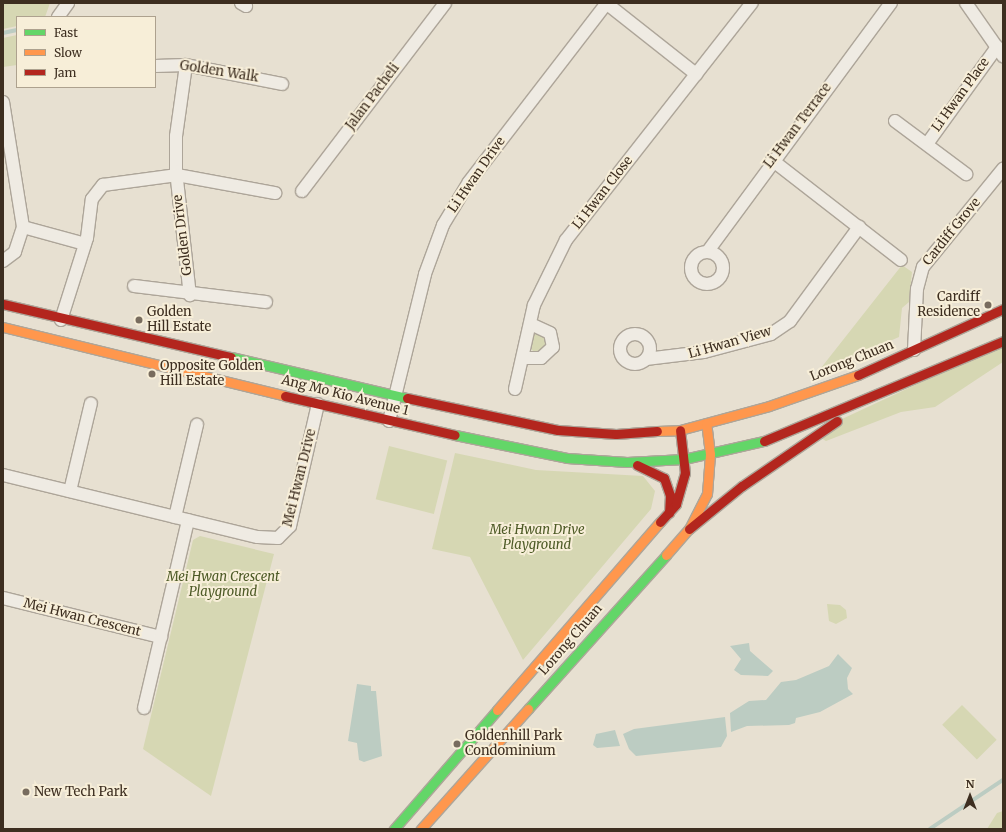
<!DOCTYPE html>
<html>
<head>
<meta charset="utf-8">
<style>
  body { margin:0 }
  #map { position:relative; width:1006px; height:832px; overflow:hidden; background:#e7e0d1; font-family:Merriweather,serif }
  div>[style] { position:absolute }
  .green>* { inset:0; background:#d6d7b3; transform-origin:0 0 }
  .round { border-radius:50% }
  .water>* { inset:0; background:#bcccc2 }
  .stream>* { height:3.5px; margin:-1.75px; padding:0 1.75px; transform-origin:1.75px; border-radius:1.75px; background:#bcccc2 }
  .roads { filter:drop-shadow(1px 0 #ada599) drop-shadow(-1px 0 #ada599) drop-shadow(0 1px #ada599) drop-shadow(0 -1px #ada599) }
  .street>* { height:12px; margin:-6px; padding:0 6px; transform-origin:6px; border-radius:6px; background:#efebe3 }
  .street>.ring { margin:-6px; padding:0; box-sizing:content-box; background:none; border:12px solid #efebe3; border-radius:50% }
  .fast>* { height:9px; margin:-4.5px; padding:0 4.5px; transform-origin:4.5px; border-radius:4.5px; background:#63d668 }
  .slow>* { height:9px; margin:-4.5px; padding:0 4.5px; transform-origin:4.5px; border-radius:4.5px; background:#ff974d }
  .jam>* { height:9px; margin:-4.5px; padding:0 4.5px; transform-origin:4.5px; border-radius:4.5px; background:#b3261e }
  .dots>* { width:11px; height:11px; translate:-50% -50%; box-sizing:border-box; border:2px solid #f7eed8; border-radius:50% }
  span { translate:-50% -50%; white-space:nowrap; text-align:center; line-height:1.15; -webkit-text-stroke:4px #f7eed8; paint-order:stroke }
  .street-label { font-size:13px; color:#3d2e20 }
  .poi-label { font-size:13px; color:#3d2e20 }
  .right { translate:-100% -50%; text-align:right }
  .left { translate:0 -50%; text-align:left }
  .park-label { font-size:13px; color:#4d5a26; font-style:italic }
  .frame { position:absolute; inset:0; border:4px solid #3d2e20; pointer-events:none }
  .legend { position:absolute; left:16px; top:16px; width:140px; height:72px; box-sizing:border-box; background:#f7eed8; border:1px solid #ada18e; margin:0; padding:5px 7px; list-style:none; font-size:12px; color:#3d2e20 }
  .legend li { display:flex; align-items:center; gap:8px; height:20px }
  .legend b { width:20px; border:1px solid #ada18e }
  .north { position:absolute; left:950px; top:776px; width:40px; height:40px; -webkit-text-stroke:3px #f7eed8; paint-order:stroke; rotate:0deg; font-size:11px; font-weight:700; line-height:16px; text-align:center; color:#3d2e20 }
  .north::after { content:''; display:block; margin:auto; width:14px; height:18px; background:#3d2e20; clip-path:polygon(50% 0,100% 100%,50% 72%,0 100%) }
</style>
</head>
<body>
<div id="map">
  <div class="green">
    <i style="clip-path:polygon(3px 3px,50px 3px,45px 17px,17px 17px,17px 26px,3px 29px)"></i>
    <i style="clip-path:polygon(17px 35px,17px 65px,3px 67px,3px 38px)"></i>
    <i style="clip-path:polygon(902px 265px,912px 272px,909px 302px,902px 308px,899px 337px,817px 373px)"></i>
    <i class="round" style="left:529px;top:333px;width:20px;height:20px"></i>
    <i style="clip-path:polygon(1003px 344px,1003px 362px,935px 407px,901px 412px,826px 441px,812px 433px)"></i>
    <i style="left:389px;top:446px;width:60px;height:55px;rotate:14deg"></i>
    <i style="clip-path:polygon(455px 453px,536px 470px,643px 476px,655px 491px,651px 509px,523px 660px,470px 557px,432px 549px)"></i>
    <i style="clip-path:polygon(200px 536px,274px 554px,211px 796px,143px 749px,193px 540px)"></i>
    <i style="clip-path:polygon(827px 604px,840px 605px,846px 610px,847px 618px,836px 624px,829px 621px)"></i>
    <i style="left:962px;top:705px;width:49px;height:28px;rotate:45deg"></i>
    <i style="clip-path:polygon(1003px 811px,1003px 829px,987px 829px,997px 813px)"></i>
  </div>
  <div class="water">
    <i style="clip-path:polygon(749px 643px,750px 651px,773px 671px,768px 676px,741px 675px,734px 670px,741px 659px,730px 646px)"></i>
    <i style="clip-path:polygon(838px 654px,852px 668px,847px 678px,848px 689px,853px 694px,820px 712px,796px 718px,795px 723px,789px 725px,747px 726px,731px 732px,730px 713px,749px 701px,766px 700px,781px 682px,796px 680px,829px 666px)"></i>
    <i style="clip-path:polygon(357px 684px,371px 686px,371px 691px,376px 691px,382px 756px,364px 762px,359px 760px,357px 743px,348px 741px)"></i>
    <i style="clip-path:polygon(725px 717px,727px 736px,721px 747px,636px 756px,629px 749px,623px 734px,634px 729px)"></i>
    <i style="clip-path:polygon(615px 730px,620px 746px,597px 748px,593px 745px,596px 734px)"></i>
  </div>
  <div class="stream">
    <i style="left:3px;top:33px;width:14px;rotate:-12deg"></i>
    <i style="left:930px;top:829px;width:88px;rotate:-33.9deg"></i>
  </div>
  <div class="roads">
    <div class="street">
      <i style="left:241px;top:3px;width:6px;rotate:31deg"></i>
      <i style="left:606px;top:3px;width:115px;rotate:38.3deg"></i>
      <i style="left:966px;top:3px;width:65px;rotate:55.1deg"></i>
      <i style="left:58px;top:17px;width:17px;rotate:-54deg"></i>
      <i style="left:186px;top:65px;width:72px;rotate:98deg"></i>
      <i style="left:176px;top:136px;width:35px;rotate:90deg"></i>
      <i style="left:176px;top:171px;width:125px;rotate:83.6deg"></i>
      <i style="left:155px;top:66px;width:31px;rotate:-2deg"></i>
      <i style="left:186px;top:65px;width:98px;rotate:11.2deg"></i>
      <i style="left:3px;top:102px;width:127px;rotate:80.9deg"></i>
      <i style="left:23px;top:227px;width:26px;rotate:108deg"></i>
      <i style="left:15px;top:252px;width:15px;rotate:143deg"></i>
      <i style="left:895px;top:121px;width:89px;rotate:36.7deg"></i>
      <i style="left:927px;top:144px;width:120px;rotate:-54.2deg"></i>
      <i style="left:772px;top:160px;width:163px;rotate:37.8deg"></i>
      <i style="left:302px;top:191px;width:236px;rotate:-52.7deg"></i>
      <i style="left:23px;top:227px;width:64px;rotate:15.3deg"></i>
      <i style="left:708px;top:251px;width:308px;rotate:-53.6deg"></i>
      <i class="ring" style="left:691px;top:252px;width:20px;height:20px"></i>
      <i style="left:134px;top:286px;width:133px;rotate:6.9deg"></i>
      <i style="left:61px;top:320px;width:86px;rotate:-72.4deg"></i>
      <i style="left:87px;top:238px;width:39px;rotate:-83deg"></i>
      <i style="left:92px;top:199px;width:18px;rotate:-52deg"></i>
      <i style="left:103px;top:185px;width:75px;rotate:-7.7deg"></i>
      <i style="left:177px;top:175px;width:100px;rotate:10.4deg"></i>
      <i class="ring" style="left:620px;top:334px;width:18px;height:18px"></i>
      <i style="left:914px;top:350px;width:61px;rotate:-87.2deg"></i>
      <i style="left:917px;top:289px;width:23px;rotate:-75deg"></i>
      <i style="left:923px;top:267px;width:127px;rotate:-50.8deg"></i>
      <i style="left:524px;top:358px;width:17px"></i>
      <i style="left:541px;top:358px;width:16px;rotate:-43deg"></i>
      <i style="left:553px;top:347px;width:14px;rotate:-102deg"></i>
      <i style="left:550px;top:333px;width:21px;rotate:-155deg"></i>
      <i style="left:646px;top:359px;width:58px;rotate:-6.9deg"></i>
      <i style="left:704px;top:352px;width:69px;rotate:-15deg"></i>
      <i style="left:771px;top:334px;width:23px;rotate:-34deg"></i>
      <i style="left:790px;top:321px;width:117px;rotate:-53.7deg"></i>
      <i style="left:515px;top:389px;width:86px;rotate:-77.3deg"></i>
      <i style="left:534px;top:305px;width:72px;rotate:-63.8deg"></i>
      <i style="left:566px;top:240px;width:301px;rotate:-51.9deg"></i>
      <i style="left:389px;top:421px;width:151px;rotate:-76.2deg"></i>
      <i style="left:425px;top:274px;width:52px;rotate:-69.8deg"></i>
      <i style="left:443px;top:225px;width:50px;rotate:-58.8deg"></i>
      <i style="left:469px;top:182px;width:226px;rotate:-52.4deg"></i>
      <i style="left:3px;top:475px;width:262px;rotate:13.7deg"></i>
      <i style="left:258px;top:537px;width:20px;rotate:3deg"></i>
      <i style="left:278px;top:538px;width:17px;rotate:-45deg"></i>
      <i style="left:290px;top:526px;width:125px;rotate:-77.1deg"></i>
      <i style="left:70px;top:491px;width:90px;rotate:-76.6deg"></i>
      <i style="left:175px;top:517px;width:95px;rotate:-76.6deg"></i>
      <i style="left:3px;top:598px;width:163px;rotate:13.9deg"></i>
      <i style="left:144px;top:708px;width:193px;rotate:-76.8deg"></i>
    </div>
    <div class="fast">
      <i style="left:231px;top:357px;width:181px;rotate:13.1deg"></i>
      <i style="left:455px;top:435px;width:114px;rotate:11.6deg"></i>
      <i style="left:567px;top:458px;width:60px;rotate:3.8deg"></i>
      <i style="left:627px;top:462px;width:57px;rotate:-3deg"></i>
      <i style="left:684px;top:459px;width:82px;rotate:-12.7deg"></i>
      <i style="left:528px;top:709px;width:207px;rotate:-48.1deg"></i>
      <i style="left:394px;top:829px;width:157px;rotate:-49.1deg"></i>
    </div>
    <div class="slow">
      <i style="left:3px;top:327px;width:290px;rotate:13.7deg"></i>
      <i style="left:657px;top:431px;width:23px;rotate:-2deg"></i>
      <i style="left:680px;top:430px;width:92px;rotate:-15.1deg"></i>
      <i style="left:769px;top:406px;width:94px;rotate:-19.2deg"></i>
      <i style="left:666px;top:555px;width:35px;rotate:-49deg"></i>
      <i style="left:689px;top:529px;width:39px;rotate:-63deg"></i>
      <i style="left:707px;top:494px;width:40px;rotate:-85.7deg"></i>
      <i style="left:710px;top:454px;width:31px;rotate:-97deg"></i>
      <i style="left:497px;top:710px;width:249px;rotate:-49.1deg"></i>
      <i style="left:421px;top:829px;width:161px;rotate:-48.3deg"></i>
    </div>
    <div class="jam">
      <i style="left:3px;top:304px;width:234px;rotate:13.1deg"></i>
      <i style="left:858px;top:375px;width:159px;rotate:-24.5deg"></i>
      <i style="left:285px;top:396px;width:174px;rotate:12.9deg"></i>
      <i style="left:407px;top:398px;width:154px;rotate:12deg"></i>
      <i style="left:558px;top:430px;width:58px;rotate:3.9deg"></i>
      <i style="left:616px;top:434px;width:41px;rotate:-4.2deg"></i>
      <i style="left:764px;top:441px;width:259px;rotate:-22.7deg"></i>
      <i style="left:637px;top:465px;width:30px;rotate:26deg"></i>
      <i style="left:664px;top:478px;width:18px;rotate:71deg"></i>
      <i style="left:670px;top:495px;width:18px;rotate:93deg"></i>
      <i style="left:660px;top:522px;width:24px;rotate:-48deg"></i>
      <i style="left:676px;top:504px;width:32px;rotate:-74deg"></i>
      <i style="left:685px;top:473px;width:43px;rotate:-96.6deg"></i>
      <i style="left:689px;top:529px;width:68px;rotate:-39.1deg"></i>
      <i style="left:742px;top:486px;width:115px;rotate:-34.4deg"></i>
    </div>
  </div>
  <div class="dots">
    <i style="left:988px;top:305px;background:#786c5e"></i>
    <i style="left:139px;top:320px;background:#786c5e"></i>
    <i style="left:152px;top:374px;background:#786c5e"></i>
    <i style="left:457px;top:744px;background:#786c5e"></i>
    <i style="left:26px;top:792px;background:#786c5e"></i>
  </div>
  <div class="street-label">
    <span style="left:219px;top:72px;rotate:9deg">Golden Walk</span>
    <span style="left:961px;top:95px;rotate:-54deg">Li Hwan Place</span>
    <span style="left:373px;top:97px;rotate:-53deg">Jalan Pacheli</span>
    <span style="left:798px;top:126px;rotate:-53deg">Li Hwan Terrace</span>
    <span style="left:477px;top:175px;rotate:-55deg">Li Hwan Drive</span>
    <span style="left:603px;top:193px;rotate:-52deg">Li Hwan Close</span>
    <span style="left:952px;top:232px;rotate:-51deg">Cardiff Grove</span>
    <span style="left:183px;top:235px;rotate:-97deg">Golden Drive</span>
    <span style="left:730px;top:343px;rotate:-16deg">Li Hwan View</span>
    <span style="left:852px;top:361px;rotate:-22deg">Lorong Chuan</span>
    <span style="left:345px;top:396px;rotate:14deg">Ang Mo Kio Avenue 1</span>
    <span style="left:300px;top:478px;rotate:-76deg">Mei Hwan Drive</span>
    <span style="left:82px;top:618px;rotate:14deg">Mei Hwan Crescent</span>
    <span style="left:571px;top:640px;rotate:-49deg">Lorong Chuan</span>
  </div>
  <div class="poi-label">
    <span class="right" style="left:980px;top:305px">Cardiff<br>Residence</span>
    <span class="left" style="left:147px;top:320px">Golden<br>Hill Estate</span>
    <span class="left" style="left:160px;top:374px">Opposite Golden<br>Hill Estate</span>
    <span class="left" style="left:465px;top:744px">Goldenhill Park<br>Condominium</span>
    <span class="left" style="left:34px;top:792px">New Tech Park</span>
  </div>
  <div class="park-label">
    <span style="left:537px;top:538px">Mei Hwan Drive<br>Playground</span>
    <span style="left:223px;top:585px">Mei Hwan Crescent<br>Playground</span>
  </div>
  <div class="frame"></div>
  <ul class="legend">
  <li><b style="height:5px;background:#63d668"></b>Fast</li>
  <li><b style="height:5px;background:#ff974d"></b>Slow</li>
  <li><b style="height:5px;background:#b3261e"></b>Jam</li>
  </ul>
  <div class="north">N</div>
</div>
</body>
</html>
